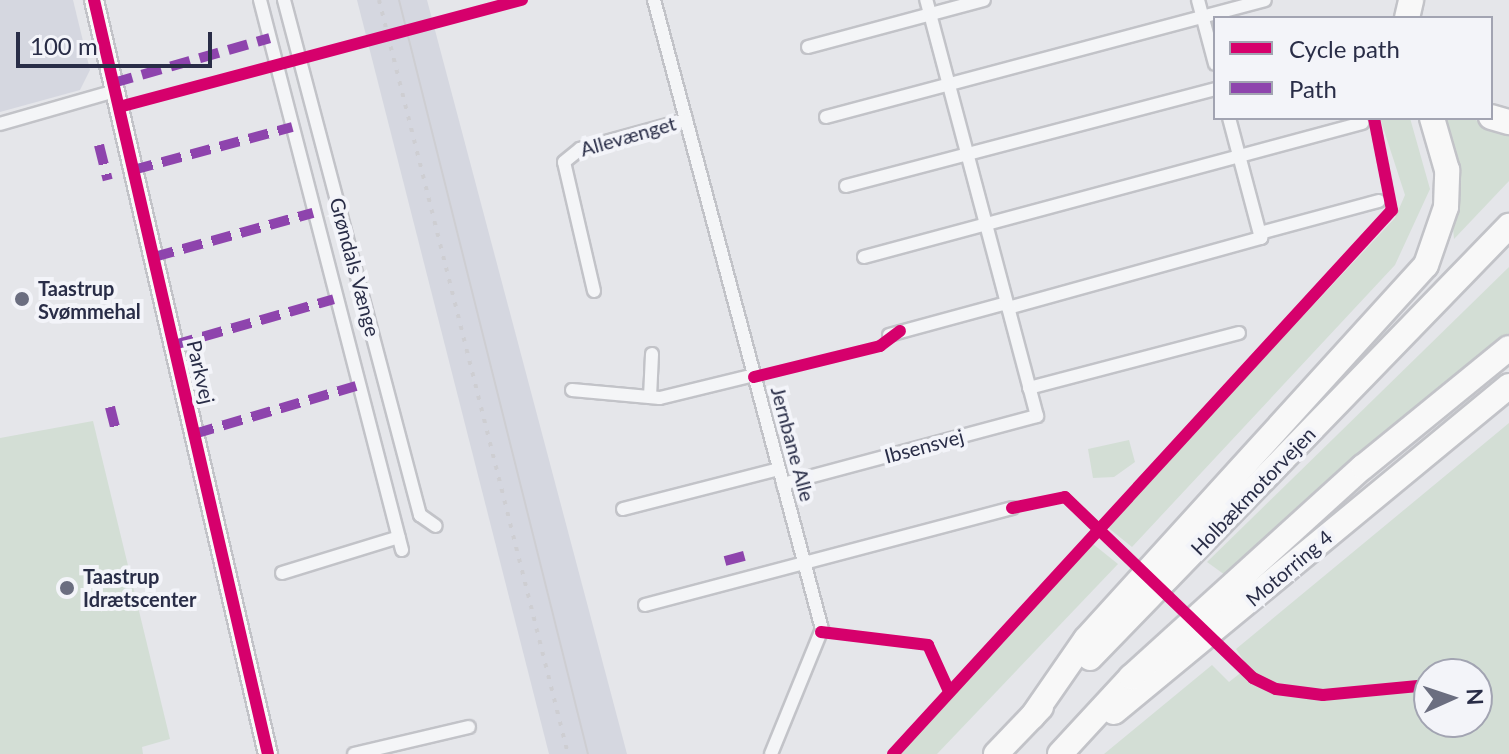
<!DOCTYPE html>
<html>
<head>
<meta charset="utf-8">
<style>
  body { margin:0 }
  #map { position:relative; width:1509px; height:754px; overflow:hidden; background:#e5e6ea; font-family:Lato,sans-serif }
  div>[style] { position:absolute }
  .built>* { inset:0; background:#d5d7e0 }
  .green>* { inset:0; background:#d3ded5 }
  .roads { filter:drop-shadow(2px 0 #c2c3c8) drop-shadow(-2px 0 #c2c3c8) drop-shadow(0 2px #c2c3c8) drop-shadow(0 -2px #c2c3c8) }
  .street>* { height:12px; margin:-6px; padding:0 6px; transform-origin:6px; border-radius:6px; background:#f4f5f7 }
  .secondary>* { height:18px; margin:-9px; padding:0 9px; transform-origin:9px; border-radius:9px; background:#f8f8f8 }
  .highway>* { height:24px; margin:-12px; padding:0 12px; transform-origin:12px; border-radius:12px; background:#f8f8f8 }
  .tram>* { height:2px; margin:-1px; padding:0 1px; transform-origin:1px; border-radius:1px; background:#ceced2 }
  .rail>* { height:4px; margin-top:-2px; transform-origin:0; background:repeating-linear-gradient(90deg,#ceced2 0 4px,transparent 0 12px) }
  .quiet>* { height:10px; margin-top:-5px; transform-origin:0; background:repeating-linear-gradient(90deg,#8e44ad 0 20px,transparent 0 30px) }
  .cycleway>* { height:12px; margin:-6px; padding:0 6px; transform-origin:6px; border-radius:6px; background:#d6006c }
  .dots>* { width:22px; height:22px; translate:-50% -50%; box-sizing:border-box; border:4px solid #f3f4f9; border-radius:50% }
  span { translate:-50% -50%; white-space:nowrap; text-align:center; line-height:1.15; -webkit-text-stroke:8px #f3f4f9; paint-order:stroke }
  .street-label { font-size:20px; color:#292d47 }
  .poi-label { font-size:20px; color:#292d47; font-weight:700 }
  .left { translate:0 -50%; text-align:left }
  .legend { position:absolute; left:1213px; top:16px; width:280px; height:104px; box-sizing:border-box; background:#f3f4f9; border:2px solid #a2a4b2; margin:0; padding:10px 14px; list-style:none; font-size:24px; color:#292d47 }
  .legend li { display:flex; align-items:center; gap:16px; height:40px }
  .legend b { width:40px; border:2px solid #a2a4b2 }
  .north { position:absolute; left:1413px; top:658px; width:80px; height:80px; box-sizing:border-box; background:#f3f4f9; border:2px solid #a2a4b2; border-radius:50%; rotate:87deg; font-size:22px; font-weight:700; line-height:32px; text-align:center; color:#292d47 }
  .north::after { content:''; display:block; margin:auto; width:28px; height:36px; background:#6b6e80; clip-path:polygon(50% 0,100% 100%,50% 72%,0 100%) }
  .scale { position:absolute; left:16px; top:32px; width:196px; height:36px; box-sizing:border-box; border:4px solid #292d47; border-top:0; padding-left:10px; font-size:24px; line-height:28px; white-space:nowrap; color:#292d47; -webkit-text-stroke:6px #f3f4f9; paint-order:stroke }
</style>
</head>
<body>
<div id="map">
  <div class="built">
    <i style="clip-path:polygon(0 0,73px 0,90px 70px,80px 90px,0 112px)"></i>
    <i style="clip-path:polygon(357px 0,427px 0,627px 754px,549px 754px)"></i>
  </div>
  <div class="green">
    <i style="clip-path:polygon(1380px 118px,1410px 118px,1430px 189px,1395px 265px,1132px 547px,1106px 526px,1395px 218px,1405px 195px)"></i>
    <i style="clip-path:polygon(1443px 118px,1471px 118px,1509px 134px,1509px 181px,1454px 239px)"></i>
    <i style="clip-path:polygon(1509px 267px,1509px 334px,1225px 575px,1207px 562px)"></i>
    <i style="clip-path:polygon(93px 421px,170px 739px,142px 747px,143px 754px,0 754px,0 438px)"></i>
    <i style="clip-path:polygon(evenodd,1509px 423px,1509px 754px,1104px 754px,1212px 665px,1229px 682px,1248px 667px,1236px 649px,1509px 423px,1429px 674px,1477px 674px,1477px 722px,1429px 722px,1429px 674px)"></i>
    <i style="clip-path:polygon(1129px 440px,1135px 462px,1114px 477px,1093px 478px,1088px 449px)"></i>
    <i style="clip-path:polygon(1093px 544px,1118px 564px,937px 754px,900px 754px)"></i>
  </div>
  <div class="roads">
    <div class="street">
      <i style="left:260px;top:0;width:568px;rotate:75.52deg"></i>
      <i style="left:284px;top:0;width:533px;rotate:75.21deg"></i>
      <i style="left:420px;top:515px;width:19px;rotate:35deg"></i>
      <i style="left:654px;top:0;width:651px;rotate:75.05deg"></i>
      <i style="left:822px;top:629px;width:135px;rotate:112.2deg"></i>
      <i style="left:1198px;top:0;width:66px;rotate:75.1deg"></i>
      <i style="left:808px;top:47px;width:182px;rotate:-15deg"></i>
      <i style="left:826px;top:117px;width:454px;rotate:-14.9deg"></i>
      <i style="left:0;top:124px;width:120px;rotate:-16deg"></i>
      <i style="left:846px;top:186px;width:382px;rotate:-14.7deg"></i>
      <i style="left:1260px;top:233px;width:123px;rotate:-15.1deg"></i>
      <i style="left:864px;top:257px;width:516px;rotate:-15.06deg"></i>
      <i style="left:594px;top:291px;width:132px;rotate:-103.1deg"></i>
      <i style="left:564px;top:162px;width:21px;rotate:-39deg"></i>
      <i style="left:580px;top:149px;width:110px;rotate:-15.3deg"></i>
      <i style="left:1008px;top:308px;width:263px;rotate:-15.5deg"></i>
      <i style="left:1261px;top:238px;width:124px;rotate:-104.9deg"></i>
      <i style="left:889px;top:335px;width:122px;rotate:-15.2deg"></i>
      <i style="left:1029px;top:388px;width:217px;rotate:-14.7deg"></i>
      <i style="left:572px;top:390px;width:88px;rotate:5.2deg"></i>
      <i style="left:660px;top:398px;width:97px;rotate:-13.7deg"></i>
      <i style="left:650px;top:397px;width:43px;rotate:-87.3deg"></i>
      <i style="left:783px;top:484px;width:263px;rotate:-15deg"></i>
      <i style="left:1037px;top:416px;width:431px;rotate:-104.9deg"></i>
      <i style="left:623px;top:509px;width:161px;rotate:-14.4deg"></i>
      <i style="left:282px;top:573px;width:122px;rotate:-17.1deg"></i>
      <i style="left:645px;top:605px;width:380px;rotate:-14.8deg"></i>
      <i style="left:354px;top:754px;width:118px;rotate:-13.2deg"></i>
    </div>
    <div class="secondary">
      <i style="left:94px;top:0;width:774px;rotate:77.01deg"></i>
    </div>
    <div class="highway">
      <i style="left:1407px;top:18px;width:18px;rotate:-77deg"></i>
      <i style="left:1491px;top:117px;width:19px;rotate:16deg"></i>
      <i style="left:1090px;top:658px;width:602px;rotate:-45.88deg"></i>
      <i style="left:1114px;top:712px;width:512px;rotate:-39.53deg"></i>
      <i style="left:1032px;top:717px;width:95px;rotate:-55.3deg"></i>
      <i style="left:1086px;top:639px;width:505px;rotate:-47.73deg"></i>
      <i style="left:1426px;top:265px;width:61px;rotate:-71deg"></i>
      <i style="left:1446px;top:207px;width:37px;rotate:-88deg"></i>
      <i style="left:1447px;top:170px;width:54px;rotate:-106.1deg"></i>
      <i style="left:996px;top:754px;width:65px;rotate:-46.2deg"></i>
      <i style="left:1060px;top:754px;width:105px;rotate:-47.3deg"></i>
      <i style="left:1131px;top:677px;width:313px;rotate:-42.2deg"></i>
      <i style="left:1363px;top:467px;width:188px;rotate:-39.2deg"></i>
    </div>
  </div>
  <div class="tram">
    <i style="left:399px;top:0;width:777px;rotate:75.93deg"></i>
  </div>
  <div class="rail">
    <i style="left:379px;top:0;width:777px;rotate:75.93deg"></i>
  </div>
  <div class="quiet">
    <i style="left:113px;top:83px;width:163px;rotate:-16deg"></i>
    <i style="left:99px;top:145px;width:36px;rotate:76deg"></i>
    <i style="left:133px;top:170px;width:165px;rotate:-15.1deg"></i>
    <i style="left:154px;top:257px;width:165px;rotate:-15.5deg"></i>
    <i style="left:174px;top:345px;width:166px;rotate:-16deg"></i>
    <i style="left:110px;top:407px;width:21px;rotate:76deg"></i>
    <i style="left:194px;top:434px;width:169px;rotate:-16.5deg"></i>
    <i style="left:725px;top:561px;width:23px;rotate:-15deg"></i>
  </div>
  <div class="cycleway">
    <i style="left:94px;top:0;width:774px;rotate:77.01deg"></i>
    <i style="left:119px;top:107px;width:417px;rotate:-14.9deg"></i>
    <i style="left:754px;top:377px;width:130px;rotate:-13.8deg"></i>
    <i style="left:880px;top:346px;width:25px;rotate:-37deg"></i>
    <i style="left:1012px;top:508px;width:54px;rotate:-11.7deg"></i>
    <i style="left:1065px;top:497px;width:261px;rotate:43.9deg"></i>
    <i style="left:1253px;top:678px;width:25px;rotate:26deg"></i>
    <i style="left:1276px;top:689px;width:47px;rotate:7.3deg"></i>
    <i style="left:1323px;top:695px;width:106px;rotate:-5.4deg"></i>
    <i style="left:821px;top:632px;width:108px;rotate:6.9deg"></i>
    <i style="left:928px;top:645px;width:48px;rotate:65.6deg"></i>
    <i style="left:893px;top:754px;width:738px;rotate:-47.47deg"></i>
    <i style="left:1392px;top:210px;width:94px;rotate:-101.1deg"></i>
  </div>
  <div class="dots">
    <i style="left:22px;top:299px;background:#6b6e80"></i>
    <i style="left:67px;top:588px;background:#6b6e80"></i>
  </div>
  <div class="street-label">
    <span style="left:628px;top:136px;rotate:-16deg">Allevænget</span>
    <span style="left:355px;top:267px;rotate:75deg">Grøndals Vænge</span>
    <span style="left:201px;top:372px;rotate:77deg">Parkvej</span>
    <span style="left:793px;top:444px;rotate:75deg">Jernbane Alle</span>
    <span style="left:924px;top:446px;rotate:-15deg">Ibsensvej</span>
    <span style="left:1253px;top:491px;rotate:-46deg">Holbækmotorvejen</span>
    <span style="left:1289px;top:568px;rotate:-40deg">Motorring 4</span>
  </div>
  <div class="poi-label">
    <span class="left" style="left:38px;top:300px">Taastrup<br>Svømmehal</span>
    <span class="left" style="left:83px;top:588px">Taastrup<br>Idrætscenter</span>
  </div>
  <ul class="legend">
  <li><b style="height:10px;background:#d6006c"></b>Cycle path</li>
  <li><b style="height:10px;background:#8e44ad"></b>Path</li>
  </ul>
  <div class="north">N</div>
  <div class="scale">100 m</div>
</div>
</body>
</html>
